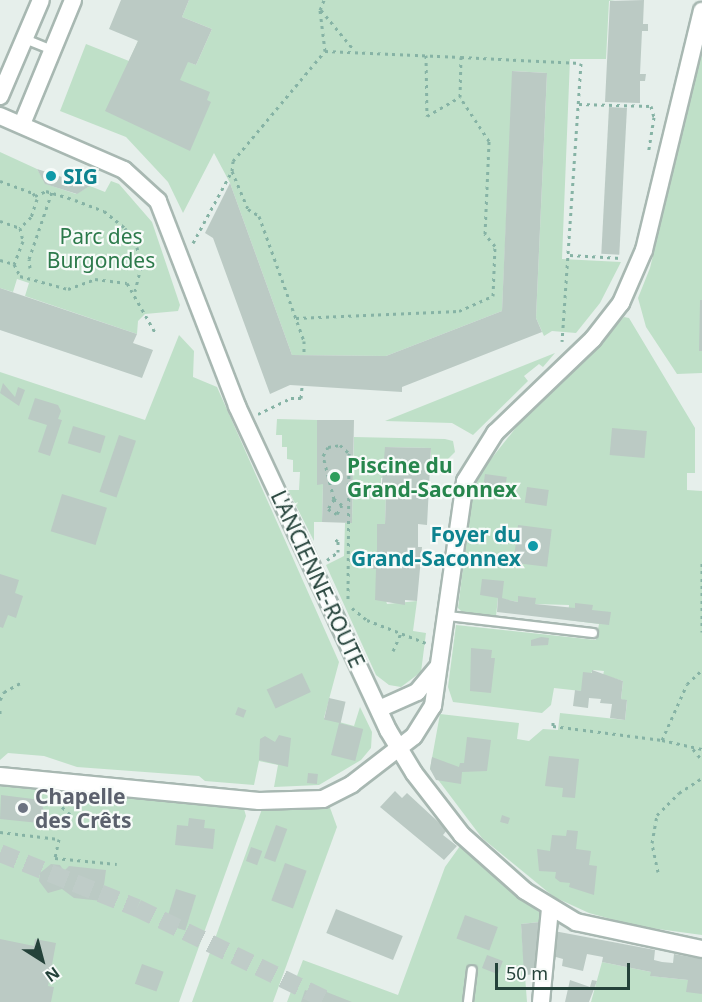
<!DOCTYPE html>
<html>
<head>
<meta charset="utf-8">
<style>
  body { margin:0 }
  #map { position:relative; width:702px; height:1002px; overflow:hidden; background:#e6efeb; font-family:"Noto Sans",sans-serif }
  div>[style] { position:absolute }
  .green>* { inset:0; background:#bfe0c8 }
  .building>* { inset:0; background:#bbcac4; transform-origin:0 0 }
  .primary-tunnel>* { height:18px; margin-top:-9px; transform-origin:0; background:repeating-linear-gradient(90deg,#bfccc8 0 18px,transparent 0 27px) }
  .path>* { height:3px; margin-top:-1.5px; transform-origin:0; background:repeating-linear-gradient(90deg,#86b3a5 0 3px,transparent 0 7.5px) }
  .roads { filter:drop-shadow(2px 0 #a8b8b2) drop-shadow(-2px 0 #a8b8b2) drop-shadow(0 2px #a8b8b2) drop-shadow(0 -2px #a8b8b2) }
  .service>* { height:8px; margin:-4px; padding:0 4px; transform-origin:4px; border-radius:4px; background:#fff }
  .minor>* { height:16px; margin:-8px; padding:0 8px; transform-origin:8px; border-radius:8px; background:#fff }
  .dots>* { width:16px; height:16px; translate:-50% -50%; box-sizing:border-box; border:3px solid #f7fbf9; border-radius:50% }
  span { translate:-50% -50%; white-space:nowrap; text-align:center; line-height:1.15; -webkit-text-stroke:4.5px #f7fbf9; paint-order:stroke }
  .culture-label { font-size:21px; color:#0d838f; font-weight:700 }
  .left { translate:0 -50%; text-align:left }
  .right { translate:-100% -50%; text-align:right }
  .park-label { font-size:21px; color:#2d7a4b }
  .leisure-label { font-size:21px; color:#27864d; font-weight:700 }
  .street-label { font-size:21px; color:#24423a }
  .worship-label { font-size:21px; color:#5b616d; font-weight:700 }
  .north { position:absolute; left:12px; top:930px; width:60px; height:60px; -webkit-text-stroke:4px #f7fbf9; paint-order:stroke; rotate:144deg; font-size:16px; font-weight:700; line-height:24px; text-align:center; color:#24423a }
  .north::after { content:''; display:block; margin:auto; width:21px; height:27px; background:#24423a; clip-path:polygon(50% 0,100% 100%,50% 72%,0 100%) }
  .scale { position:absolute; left:495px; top:963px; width:135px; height:27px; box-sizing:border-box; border:3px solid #24423a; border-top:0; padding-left:8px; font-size:18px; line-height:21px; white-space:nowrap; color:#24423a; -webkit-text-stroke:4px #f7fbf9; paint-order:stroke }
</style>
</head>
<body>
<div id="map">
  <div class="green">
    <i style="clip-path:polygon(189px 0,615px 0,609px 1px,606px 59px,570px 59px,562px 259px,621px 262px,600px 303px,576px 333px,552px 331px,544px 336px,536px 318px,547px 73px,513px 71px,502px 311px,386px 356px,292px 355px,230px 183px,214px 153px,183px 213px,168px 182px,126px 137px,60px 111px,86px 44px,129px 61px,138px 41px,196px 65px,212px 29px,182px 17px)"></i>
    <i style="clip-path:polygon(702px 52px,702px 373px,677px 374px,646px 327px,638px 298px,650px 268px)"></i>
    <i style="clip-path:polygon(0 152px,37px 169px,46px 184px,76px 194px,90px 186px,105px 192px,111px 181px,119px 184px,152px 222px,180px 305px,178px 311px,145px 314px,138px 321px,137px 334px,25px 296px,29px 283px,17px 279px,13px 292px,0 288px)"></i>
    <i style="clip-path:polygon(624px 317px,629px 318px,695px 428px,695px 473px,687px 473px,687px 490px,702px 491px,702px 935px,636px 926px,589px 913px,554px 897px,482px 838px,430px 769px,440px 714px,519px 723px,517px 739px,529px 741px,543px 729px,558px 730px,560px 713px,625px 720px,627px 701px,621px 699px,623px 681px,603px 675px,604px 671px,593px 670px,581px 691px,554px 688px,551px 705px,542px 713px,453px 702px,448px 687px,456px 625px,596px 640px,599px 624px,568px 620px,569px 605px,535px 604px,535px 598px,518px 597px,518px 602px,498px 598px,496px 616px,462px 612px,458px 608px,472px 495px,480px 473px,518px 425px,592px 354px)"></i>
    <i style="clip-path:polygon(179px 335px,194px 351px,193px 377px,217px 387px,339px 662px,324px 718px,354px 726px,360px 707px,372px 732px,371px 748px,361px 760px,319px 785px,274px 787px,278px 765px,259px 761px,254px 785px,205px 781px,199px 776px,77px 767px,44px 756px,8px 753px,0 760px,0 372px,145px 420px)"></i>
    <i style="clip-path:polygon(555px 353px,543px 367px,539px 364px,524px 376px,528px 381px,473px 435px,452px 423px,385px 421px)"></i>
    <i style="clip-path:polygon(277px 419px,317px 420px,317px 484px,323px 484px,322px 522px,314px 522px,314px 541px,288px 490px,299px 490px,300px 472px,293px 472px,293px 460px,287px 459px,287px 447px,282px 447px,282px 435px,276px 435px)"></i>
    <i style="clip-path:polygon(354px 437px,445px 439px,453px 441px,455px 452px,436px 471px,431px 471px,431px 448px,386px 447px,385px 477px,381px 478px,381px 494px,386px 494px,385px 524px,377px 524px,377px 553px,372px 554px,371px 569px,376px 569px,387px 604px,417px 601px,413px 631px,426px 633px,421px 672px,401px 687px,389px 685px,376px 675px,326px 565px,344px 556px,345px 523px,352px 522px)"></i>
    <i style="clip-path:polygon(5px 785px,244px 809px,246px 816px,179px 1002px,0 1002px,0 786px)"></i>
    <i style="clip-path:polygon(329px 805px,337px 827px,273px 1002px,192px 1002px,262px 809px)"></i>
    <i style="clip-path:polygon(460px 846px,540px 913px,540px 922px,521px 924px,527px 1002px,474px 1002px,477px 971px,467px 967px,463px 1002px,287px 1002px,303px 960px,398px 995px,445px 867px)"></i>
    <i style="clip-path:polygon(602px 962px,651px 972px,651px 976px,688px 980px,702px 994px,702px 1002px,591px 1002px)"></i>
  </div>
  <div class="building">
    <i style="clip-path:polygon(121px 0,189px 0,182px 17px,212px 29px,196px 65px,188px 62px,180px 80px,210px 92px,207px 100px,211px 102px,190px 151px,105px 111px,138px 41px,109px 29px)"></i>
    <i style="clip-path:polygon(644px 0,643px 24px,648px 24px,648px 31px,642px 31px,640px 74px,646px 74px,645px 81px,640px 81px,640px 103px,605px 102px,610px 1px)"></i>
    <i style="clip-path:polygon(512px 71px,547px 73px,536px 318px,542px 332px,402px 387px,402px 392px,290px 385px,270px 394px,213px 238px,205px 233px,230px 183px,292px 355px,386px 356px,502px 311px)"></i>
    <i style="left:609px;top:107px;width:18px;height:147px;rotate:3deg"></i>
    <i style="clip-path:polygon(37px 169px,90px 186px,77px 194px,45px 184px)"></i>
    <i style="clip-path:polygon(0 288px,137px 334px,133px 343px,153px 350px,142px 378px,0 330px)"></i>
    <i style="clip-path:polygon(700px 300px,702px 300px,702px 351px,699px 351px)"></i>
    <i style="clip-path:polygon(3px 383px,15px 397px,18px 387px,25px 390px,19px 406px,0 393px)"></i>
    <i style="clip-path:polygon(35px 398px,58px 405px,61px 411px,58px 419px,62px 420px,50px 456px,38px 452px,47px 425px,28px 419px)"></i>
    <i style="clip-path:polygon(317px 420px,354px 420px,352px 523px,322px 522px,323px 484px,317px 485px)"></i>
    <i style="left:73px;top:426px;width:34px;height:18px;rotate:17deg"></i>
    <i style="left:612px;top:428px;width:35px;height:27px;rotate:5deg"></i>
    <i style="left:119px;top:435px;width:18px;height:60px;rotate:19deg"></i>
    <i style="clip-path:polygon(385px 447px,431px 448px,427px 525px,418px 524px,418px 547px,422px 547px,417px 601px,405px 600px,405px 605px,375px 600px,376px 569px,371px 569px,372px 554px,377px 553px,377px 524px,385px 524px,386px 494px,381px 494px)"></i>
    <i style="left:485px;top:474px;width:22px;height:15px;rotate:8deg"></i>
    <i style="left:527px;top:487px;width:22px;height:16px;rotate:8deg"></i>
    <i style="left:62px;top:494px;width:47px;height:39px;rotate:17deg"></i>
    <i style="left:518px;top:525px;width:34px;height:38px;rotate:7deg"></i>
    <i style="clip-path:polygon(0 574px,19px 580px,15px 593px,23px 596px,16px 618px,8px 615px,3px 628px,0 627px)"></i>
    <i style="clip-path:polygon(482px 579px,504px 581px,502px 598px,513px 601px,518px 602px,518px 596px,536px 598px,535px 604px,575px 608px,575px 603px,593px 605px,592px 610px,611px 612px,609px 625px,497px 612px,498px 598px,480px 595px)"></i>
    <i style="clip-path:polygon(541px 637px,549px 638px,548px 645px,531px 646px,531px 640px)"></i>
    <i style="clip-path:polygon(471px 648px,492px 650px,491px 658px,495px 658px,491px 693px,470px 691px)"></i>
    <i style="clip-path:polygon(592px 670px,623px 681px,621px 699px,627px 700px,625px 720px,610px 718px,612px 704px,600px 703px,601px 699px,589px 698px,588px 708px,573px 706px,575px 690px,581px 691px,583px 672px,592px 673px)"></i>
    <i style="left:302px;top:673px;width:21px;height:39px;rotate:65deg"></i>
    <i style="left:329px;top:698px;width:17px;height:22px;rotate:13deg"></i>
    <i style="left:238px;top:707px;width:9px;height:8px;rotate:21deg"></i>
    <i style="left:339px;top:723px;width:25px;height:33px;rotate:14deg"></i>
    <i style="clip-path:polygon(279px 735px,291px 738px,288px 767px,259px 760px,260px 739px,265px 736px,275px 742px)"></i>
    <i style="clip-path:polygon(467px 737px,491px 740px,487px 771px,462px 772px,461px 784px,436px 780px,430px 769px,432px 757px,459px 767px,460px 763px,464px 763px)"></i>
    <i style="clip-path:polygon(549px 756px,579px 759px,575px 798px,562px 797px,563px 788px,545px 786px)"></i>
    <i style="left:308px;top:773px;width:10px;height:10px;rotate:6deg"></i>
    <i style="clip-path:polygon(395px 791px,402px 798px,407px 793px,447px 830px,443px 835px,457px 846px,444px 860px,380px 807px)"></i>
    <i style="clip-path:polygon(1px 795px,41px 800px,45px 816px,39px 823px,0 819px)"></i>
    <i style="clip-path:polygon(502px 815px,510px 818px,508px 824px,500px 822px)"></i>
    <i style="clip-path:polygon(189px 818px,205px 820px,204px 828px,215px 829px,213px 849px,175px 845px,177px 825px,188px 826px)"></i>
    <i style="left:276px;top:825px;width:12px;height:35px;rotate:20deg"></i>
    <i style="clip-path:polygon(567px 830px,578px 831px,576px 849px,591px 851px,589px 865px,597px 866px,594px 895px,569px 887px,570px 883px,560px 882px,555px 878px,556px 872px,539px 871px,537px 849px,550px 851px,552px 835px,566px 836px)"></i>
    <i style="left:251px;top:847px;width:12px;height:15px;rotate:20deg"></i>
    <i style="left:285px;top:863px;width:23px;height:40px;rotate:20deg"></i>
    <i style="clip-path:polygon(51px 864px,60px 865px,64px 871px,69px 866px,106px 870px,102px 901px,74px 898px,62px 889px,48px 893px,39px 881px,40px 873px)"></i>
    <i style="left:176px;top:889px;width:21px;height:37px;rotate:17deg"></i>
    <i style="left:336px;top:909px;width:72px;height:26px;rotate:22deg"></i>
    <i style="left:465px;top:915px;width:35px;height:25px;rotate:20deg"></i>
    <i style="clip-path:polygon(540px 922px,539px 974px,524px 975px,521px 924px)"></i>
    <i style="clip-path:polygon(554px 931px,655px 950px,654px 960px,662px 962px,673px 963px,674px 954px,702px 959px,702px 994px,686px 992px,688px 980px,650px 976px,651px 972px,602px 962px,603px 957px,587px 954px,583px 971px,562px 966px,563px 959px,549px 955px)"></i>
    <i style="clip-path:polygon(0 939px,34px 946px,35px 939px,56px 943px,48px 986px,54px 987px,51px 1002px,0 1002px)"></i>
    <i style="left:487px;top:955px;width:17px;height:14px;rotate:21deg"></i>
    <i style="left:142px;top:964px;width:23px;height:21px;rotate:20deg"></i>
    <i style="clip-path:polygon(570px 980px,590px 987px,592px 980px,597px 981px,589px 1002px,565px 1002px)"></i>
    <i style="clip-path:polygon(305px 990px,323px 996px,324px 991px,352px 1002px,301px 1002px)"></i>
  </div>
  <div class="primary-tunnel">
    <i style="left:0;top:853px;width:148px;rotate:21.9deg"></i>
    <i style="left:137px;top:908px;width:216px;rotate:25.9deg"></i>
  </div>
  <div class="path">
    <i style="left:321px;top:10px;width:52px;rotate:50.5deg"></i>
    <i style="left:325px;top:51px;width:136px;rotate:2.5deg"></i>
    <i style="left:426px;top:55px;width:61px;rotate:89.1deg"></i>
    <i style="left:427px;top:116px;width:38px;rotate:-30deg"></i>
    <i style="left:579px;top:104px;width:72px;rotate:1.6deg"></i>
    <i style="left:651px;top:106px;width:11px;rotate:75deg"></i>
    <i style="left:654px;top:117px;width:36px;rotate:99deg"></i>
    <i style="left:232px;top:171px;width:41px;rotate:67.2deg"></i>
    <i style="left:248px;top:209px;width:13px;rotate:32deg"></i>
    <i style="left:259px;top:216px;width:133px;rotate:70.2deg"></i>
    <i style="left:304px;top:341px;width:14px;rotate:90deg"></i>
    <i style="left:0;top:181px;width:35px;rotate:20deg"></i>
    <i style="left:33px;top:193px;width:7px;rotate:56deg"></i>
    <i style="left:37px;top:199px;width:19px;rotate:108deg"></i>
    <i style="left:31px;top:217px;width:16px;rotate:135deg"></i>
    <i style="left:20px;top:228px;width:13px;rotate:77deg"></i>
    <i style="left:23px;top:241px;width:25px;rotate:111deg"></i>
    <i style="left:14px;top:264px;width:13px;rotate:63deg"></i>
    <i style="left:20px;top:276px;width:50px;rotate:15.2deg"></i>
    <i style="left:68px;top:289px;width:29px;rotate:-20deg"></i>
    <i style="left:95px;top:279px;width:32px;rotate:7deg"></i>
    <i style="left:127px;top:283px;width:56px;rotate:60.3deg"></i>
    <i style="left:35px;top:196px;width:12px;rotate:-24deg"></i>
    <i style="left:46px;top:191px;width:30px;rotate:17deg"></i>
    <i style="left:75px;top:200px;width:31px;rotate:21deg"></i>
    <i style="left:104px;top:211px;width:27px;rotate:39deg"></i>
    <i style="left:125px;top:228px;width:22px;rotate:58deg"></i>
    <i style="left:137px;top:247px;width:20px;rotate:79deg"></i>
    <i style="left:141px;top:267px;width:25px;rotate:104deg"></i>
    <i style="left:0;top:221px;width:21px;rotate:19deg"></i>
    <i style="left:193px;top:243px;width:82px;rotate:-61.6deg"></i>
    <i style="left:232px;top:171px;width:10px;rotate:-84deg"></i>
    <i style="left:233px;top:161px;width:143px;rotate:-50.1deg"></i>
    <i style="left:325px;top:51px;width:41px;rotate:-97deg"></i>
    <i style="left:320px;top:10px;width:11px;rotate:-68deg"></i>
    <i style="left:570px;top:255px;width:51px;rotate:3.4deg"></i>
    <i style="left:0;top:260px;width:15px;rotate:16deg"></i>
    <i style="left:30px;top:268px;width:9px;rotate:-96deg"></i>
    <i style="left:29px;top:259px;width:71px;rotate:-71.1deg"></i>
    <i style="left:296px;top:318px;width:163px;rotate:-2.5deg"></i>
    <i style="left:459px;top:311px;width:37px;rotate:-24deg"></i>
    <i style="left:493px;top:296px;width:50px;rotate:-87.7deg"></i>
    <i style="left:495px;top:246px;width:16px;rotate:-130deg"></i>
    <i style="left:485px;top:234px;width:93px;rotate:-87.5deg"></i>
    <i style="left:489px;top:141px;width:53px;rotate:-123.4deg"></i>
    <i style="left:460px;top:97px;width:40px;rotate:-88.6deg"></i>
    <i style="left:461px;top:57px;width:120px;rotate:2.9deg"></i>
    <i style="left:581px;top:63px;width:279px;rotate:93.9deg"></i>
    <i style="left:258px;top:414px;width:37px;rotate:-26deg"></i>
    <i style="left:291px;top:398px;width:10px"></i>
    <i style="left:301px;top:398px;width:12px;rotate:-85deg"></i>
    <i style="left:334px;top:499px;width:12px;rotate:121deg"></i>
    <i style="left:328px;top:509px;width:10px;rotate:29deg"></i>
    <i style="left:337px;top:514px;width:10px;rotate:-61deg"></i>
    <i style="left:342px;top:505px;width:10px;rotate:-143deg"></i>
    <i style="left:334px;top:499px;width:44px;rotate:-104.3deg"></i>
    <i style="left:323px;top:456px;width:10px;rotate:-61deg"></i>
    <i style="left:328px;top:447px;width:12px;rotate:-9deg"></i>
    <i style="left:340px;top:445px;width:12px;rotate:42deg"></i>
    <i style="left:349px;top:453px;width:146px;rotate:90.4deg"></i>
    <i style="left:327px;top:560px;width:14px;rotate:-36deg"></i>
    <i style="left:338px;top:552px;width:11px;rotate:-90deg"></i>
    <i style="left:338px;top:541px;width:7px;rotate:-153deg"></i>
    <i style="left:702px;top:563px;width:69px;rotate:90deg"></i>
    <i style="left:352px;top:608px;width:19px;rotate:39deg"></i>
    <i style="left:367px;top:620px;width:63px;rotate:21.3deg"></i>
    <i style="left:393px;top:651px;width:20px;rotate:-66deg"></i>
    <i style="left:0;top:700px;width:9px;rotate:-63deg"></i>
    <i style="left:4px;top:692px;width:21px;rotate:-29deg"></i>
    <i style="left:0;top:710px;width:7px;rotate:90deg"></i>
    <i style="left:553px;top:722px;width:4px;rotate:90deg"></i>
    <i style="left:553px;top:726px;width:110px;rotate:7.3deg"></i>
    <i style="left:662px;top:740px;width:61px;rotate:-65.9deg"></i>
    <i style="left:687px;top:684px;width:21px;rotate:-43deg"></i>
    <i style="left:662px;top:740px;width:41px;rotate:12.7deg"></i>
    <i style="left:693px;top:749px;width:14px;rotate:51deg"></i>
    <i style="left:51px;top:797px;width:27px;rotate:42deg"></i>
    <i style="left:0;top:832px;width:59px;rotate:6.8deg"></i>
    <i style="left:59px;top:839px;width:19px;rotate:102deg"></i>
    <i style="left:55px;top:858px;width:62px;rotate:5.5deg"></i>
    <i style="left:658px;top:872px;width:30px;rotate:-102deg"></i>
    <i style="left:652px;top:843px;width:28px;rotate:-80deg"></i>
    <i style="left:657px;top:815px;width:31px;rotate:-45deg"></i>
    <i style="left:679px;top:793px;width:27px;rotate:-33deg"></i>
  </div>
  <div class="roads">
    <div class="service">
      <i style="left:25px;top:39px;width:29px;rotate:22deg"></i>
      <i style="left:448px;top:616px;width:146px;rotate:6.7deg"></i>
      <i style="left:468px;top:1002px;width:32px;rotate:-83deg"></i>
    </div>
    <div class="minor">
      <i style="left:0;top:96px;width:104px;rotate:-66.9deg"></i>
      <i style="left:0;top:116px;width:135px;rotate:23.5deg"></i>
      <i style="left:124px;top:170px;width:46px;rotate:42.4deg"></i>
      <i style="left:158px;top:201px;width:220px;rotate:68.9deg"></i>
      <i style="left:237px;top:406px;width:357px;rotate:65deg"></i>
      <i style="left:388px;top:730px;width:50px;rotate:58.8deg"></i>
      <i style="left:414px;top:773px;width:78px;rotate:52.3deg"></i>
      <i style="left:462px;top:835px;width:84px;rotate:41.6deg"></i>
      <i style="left:525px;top:891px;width:60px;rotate:31.3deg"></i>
      <i style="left:576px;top:922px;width:129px;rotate:12.1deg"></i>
      <i style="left:22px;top:124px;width:134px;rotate:-67.6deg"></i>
      <i style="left:379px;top:709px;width:42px;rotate:-24.1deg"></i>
      <i style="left:417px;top:692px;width:31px;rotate:-50deg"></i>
      <i style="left:0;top:776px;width:260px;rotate:5.5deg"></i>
      <i style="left:259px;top:801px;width:64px;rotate:-1.8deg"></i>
      <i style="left:323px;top:799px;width:33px;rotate:-27deg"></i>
      <i style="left:352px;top:784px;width:78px;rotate:-37.7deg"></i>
      <i style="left:414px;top:736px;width:36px;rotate:-58deg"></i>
      <i style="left:433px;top:706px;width:227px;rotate:-81.9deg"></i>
      <i style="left:465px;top:481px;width:57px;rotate:-58deg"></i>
      <i style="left:495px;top:433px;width:136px;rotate:-43.8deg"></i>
      <i style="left:593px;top:339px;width:46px;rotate:-52.1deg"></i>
      <i style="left:621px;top:303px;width:58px;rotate:-66.5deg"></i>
      <i style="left:644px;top:250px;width:246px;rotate:-76.4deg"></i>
      <i style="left:541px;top:1002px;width:93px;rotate:-84.5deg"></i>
    </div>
  </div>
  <div class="dots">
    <i style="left:51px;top:176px;background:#0f9aa8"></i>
    <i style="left:335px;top:477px;background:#2e9e5b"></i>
    <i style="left:533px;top:546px;background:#0f9aa8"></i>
    <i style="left:23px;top:808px;background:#6b7280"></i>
  </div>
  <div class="culture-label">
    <span class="left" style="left:63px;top:176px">SIG</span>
    <span class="right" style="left:521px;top:546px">Foyer du<br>Grand-Saconnex</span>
  </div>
  <div class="park-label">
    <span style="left:101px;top:248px">Parc des<br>Burgondes</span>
  </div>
  <div class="leisure-label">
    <span class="left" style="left:347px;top:477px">Piscine du<br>Grand-Saconnex</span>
  </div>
  <div class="street-label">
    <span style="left:318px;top:579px;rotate:65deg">L'ANCIENNE-ROUTE</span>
  </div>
  <div class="worship-label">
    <span class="left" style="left:35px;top:808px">Chapelle<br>des Crêts</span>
  </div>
  <div class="north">N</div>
  <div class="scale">50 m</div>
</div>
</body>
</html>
